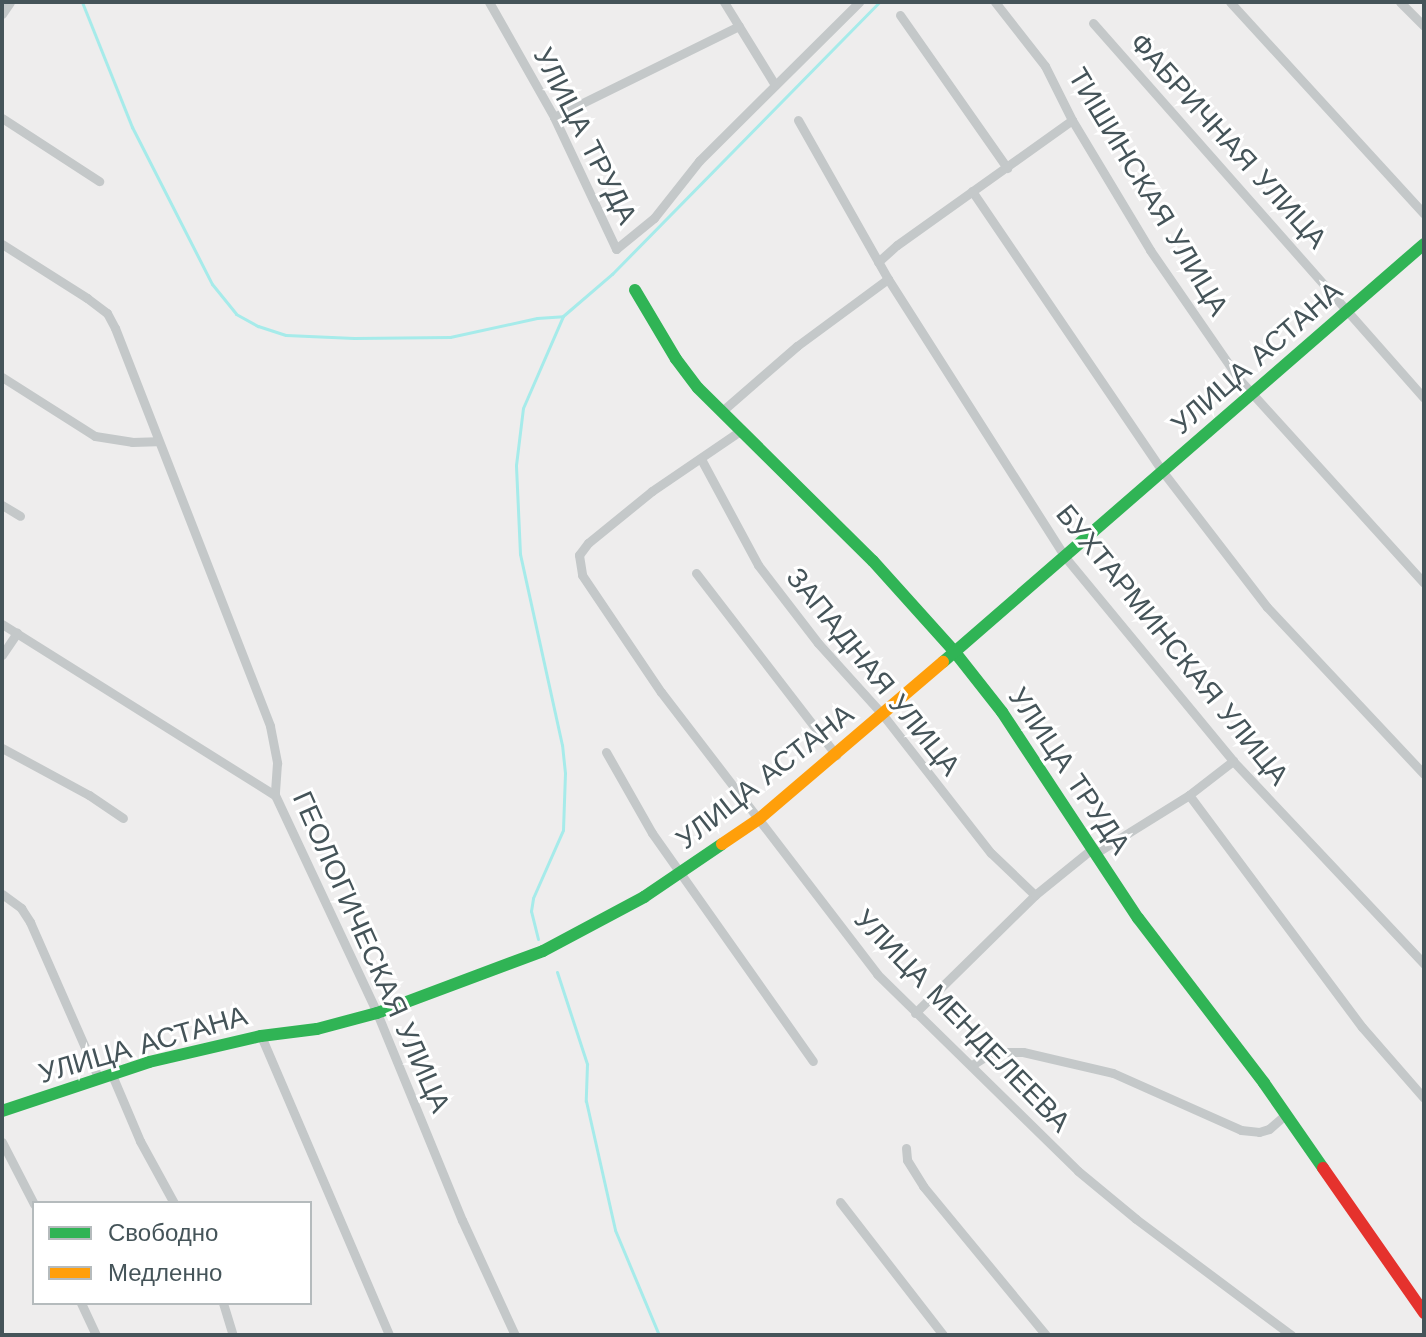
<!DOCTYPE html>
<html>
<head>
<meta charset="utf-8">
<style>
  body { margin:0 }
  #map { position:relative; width:1426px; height:1337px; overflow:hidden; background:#eeeded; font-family:"Work Sans",sans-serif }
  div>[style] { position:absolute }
  .stream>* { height:3px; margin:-1.5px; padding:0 1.5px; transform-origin:1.5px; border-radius:1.5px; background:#a6ebea }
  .street>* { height:9px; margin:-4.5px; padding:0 4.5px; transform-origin:4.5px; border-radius:4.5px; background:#c4c8c9 }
  .fast>* { height:12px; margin:-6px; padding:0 6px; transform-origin:6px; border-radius:6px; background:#30b455 }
  .slow>* { height:12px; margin:-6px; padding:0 6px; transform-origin:6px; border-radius:6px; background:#ff9f0a }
  .jam>* { height:12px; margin:-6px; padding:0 6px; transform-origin:6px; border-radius:6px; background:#e5322d }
  span { translate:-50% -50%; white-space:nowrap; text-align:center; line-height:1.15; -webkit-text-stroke:6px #fff; paint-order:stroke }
  .street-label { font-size:28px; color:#455459 }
  .frame { position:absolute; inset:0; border:4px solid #455459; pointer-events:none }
  .legend { position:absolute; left:32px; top:1201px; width:280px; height:104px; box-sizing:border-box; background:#fff; border:2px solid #b5bbbd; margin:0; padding:10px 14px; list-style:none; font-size:24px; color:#455459 }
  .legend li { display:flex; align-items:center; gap:16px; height:40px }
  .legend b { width:40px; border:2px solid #b5bbbd }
</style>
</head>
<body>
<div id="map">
  <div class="stream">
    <i style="left:82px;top:2px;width:135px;rotate:68.2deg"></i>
    <i style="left:132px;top:127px;width:176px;rotate:63deg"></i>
    <i style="left:212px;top:284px;width:38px;rotate:51deg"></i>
    <i style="left:236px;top:314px;width:25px;rotate:29deg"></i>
    <i style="left:258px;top:326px;width:29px;rotate:18deg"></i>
    <i style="left:286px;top:335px;width:68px;rotate:2.5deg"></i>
    <i style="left:354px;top:338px;width:96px;rotate:-0.6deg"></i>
    <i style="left:450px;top:337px;width:89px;rotate:-12.3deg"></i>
    <i style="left:537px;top:318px;width:26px;rotate:-4deg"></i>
    <i style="left:563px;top:316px;width:65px;rotate:-40.6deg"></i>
    <i style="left:612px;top:274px;width:381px;rotate:-45.5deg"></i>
    <i style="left:538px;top:939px;width:29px;rotate:-104deg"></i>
    <i style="left:531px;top:911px;width:13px;rotate:-81deg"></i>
    <i style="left:533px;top:898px;width:74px;rotate:-66.2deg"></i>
    <i style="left:563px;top:830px;width:57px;rotate:-88deg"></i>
    <i style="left:565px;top:773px;width:28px;rotate:-96deg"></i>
    <i style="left:562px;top:745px;width:196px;rotate:-102.4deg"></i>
    <i style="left:520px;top:554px;width:89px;rotate:-92.6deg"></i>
    <i style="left:516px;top:465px;width:57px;rotate:-83deg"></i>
    <i style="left:523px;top:408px;width:100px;rotate:-66.5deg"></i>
    <i style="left:557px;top:972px;width:97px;rotate:71.9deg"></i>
    <i style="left:587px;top:1064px;width:37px;rotate:92deg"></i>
    <i style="left:586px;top:1101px;width:132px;rotate:77.3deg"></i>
    <i style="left:615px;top:1230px;width:114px;rotate:67.3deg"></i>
  </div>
  <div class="street">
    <i style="left:489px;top:2px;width:132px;rotate:60.5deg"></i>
    <i style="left:554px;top:117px;width:146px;rotate:64.8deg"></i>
    <i style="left:616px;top:249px;width:49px;rotate:-39.2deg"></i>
    <i style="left:654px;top:218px;width:73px;rotate:-51.7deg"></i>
    <i style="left:699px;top:161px;width:226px;rotate:-44.8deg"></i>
    <i style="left:724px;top:2px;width:97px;rotate:58.4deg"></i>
    <i style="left:995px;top:2px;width:81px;rotate:52deg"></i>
    <i style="left:1045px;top:66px;width:60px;rotate:63.4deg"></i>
    <i style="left:1072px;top:120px;width:152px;rotate:59deg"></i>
    <i style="left:1150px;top:250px;width:157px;rotate:55.4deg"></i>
    <i style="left:1239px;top:379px;width:275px;rotate:47.8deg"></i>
    <i style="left:1230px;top:2px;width:287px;rotate:47.5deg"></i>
    <i style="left:1400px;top:2px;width:34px;rotate:45deg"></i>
    <i style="left:2px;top:14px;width:14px;rotate:-56deg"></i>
    <i style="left:900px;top:15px;width:187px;rotate:55deg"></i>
    <i style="left:1093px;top:23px;width:500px;rotate:48.57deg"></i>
    <i style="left:554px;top:117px;width:206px;rotate:-26.2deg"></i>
    <i style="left:2px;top:118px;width:116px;rotate:33deg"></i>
    <i style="left:798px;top:120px;width:183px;rotate:60.5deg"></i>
    <i style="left:888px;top:279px;width:330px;rotate:57.5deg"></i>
    <i style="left:1065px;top:557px;width:264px;rotate:50.5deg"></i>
    <i style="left:1233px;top:761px;width:279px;rotate:46.7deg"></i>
    <i style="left:972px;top:191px;width:340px;rotate:55.8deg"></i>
    <i style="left:1163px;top:472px;width:170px;rotate:52.4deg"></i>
    <i style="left:1267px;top:607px;width:229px;rotate:46.8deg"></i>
    <i style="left:2px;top:244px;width:101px;rotate:32.4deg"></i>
    <i style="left:87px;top:298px;width:25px;rotate:37deg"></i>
    <i style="left:107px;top:313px;width:17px;rotate:62deg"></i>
    <i style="left:115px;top:328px;width:427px;rotate:68.7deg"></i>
    <i style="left:270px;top:726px;width:38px;rotate:79deg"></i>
    <i style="left:277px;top:763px;width:32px;rotate:94deg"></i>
    <i style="left:275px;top:795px;width:241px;rotate:64.9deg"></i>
    <i style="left:377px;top:1013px;width:224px;rotate:67.7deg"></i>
    <i style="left:462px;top:1220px;width:127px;rotate:65.3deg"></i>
    <i style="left:878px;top:262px;width:25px;rotate:-42deg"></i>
    <i style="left:897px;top:245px;width:215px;rotate:-35.5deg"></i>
    <i style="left:2px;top:377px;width:110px;rotate:32.4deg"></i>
    <i style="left:95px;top:436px;width:37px;rotate:9deg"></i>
    <i style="left:132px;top:442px;width:24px;rotate:-2deg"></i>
    <i style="left:721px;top:412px;width:101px;rotate:-41deg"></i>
    <i style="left:797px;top:346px;width:113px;rotate:-36.4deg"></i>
    <i style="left:740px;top:431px;width:107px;rotate:145.7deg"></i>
    <i style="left:652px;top:491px;width:82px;rotate:140.9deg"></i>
    <i style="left:588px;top:543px;width:15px;rotate:127deg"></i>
    <i style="left:579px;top:555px;width:20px;rotate:81deg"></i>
    <i style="left:582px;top:575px;width:141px;rotate:56deg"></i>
    <i style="left:661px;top:692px;width:355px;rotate:52.5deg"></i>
    <i style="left:877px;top:974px;width:281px;rotate:44.4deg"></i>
    <i style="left:1078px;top:1171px;width:75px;rotate:39.6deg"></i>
    <i style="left:1136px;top:1219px;width:194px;rotate:36.8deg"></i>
    <i style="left:701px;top:459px;width:120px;rotate:61.7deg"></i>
    <i style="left:758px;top:565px;width:98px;rotate:52.4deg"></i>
    <i style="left:818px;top:643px;width:97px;rotate:47.9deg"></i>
    <i style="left:883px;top:715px;width:175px;rotate:52deg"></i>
    <i style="left:991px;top:853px;width:61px;rotate:43.7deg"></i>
    <i style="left:2px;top:505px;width:21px;rotate:31deg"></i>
    <i style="left:696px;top:573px;width:230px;rotate:52.4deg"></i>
    <i style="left:2px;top:624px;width:322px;rotate:32.1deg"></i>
    <i style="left:2px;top:655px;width:27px;rotate:-56deg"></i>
    <i style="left:2px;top:748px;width:99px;rotate:28.4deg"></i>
    <i style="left:89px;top:795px;width:41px;rotate:34.1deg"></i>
    <i style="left:606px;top:752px;width:93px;rotate:60.4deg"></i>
    <i style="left:652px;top:833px;width:279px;rotate:54.8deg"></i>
    <i style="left:1189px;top:795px;width:289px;rotate:53.3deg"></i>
    <i style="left:1362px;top:1027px;width:94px;rotate:48.9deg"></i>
    <i style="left:1096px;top:853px;width:110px;rotate:-31.9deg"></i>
    <i style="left:1189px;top:795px;width:56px;rotate:-37.7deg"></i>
    <i style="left:2px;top:894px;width:24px;rotate:36deg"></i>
    <i style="left:21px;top:908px;width:17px;rotate:57deg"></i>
    <i style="left:30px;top:922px;width:171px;rotate:66.3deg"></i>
    <i style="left:915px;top:1013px;width:168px;rotate:-44.5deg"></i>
    <i style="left:1035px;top:895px;width:75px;rotate:-39deg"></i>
    <i style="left:261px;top:1036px;width:325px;rotate:66.8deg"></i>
    <i style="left:972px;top:1065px;width:25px;rotate:-32deg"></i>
    <i style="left:993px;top:1052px;width:30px"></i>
    <i style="left:1023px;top:1052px;width:92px;rotate:13.1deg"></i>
    <i style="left:1113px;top:1073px;width:140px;rotate:24deg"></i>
    <i style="left:1241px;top:1130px;width:18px;rotate:6deg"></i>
    <i style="left:1259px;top:1132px;width:10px;rotate:-17deg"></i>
    <i style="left:1269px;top:1129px;width:21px;rotate:-41deg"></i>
    <i style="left:112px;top:1075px;width:72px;rotate:67deg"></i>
    <i style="left:140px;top:1141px;width:71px;rotate:61.3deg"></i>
    <i style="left:2px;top:1142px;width:70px;rotate:62.7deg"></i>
    <i style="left:906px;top:1148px;width:12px;rotate:85deg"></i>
    <i style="left:907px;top:1160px;width:31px;rotate:58deg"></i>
    <i style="left:923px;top:1186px;width:193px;rotate:50.5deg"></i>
    <i style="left:840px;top:1202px;width:168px;rotate:52.2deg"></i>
    <i style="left:81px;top:1303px;width:35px;rotate:65deg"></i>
    <i style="left:223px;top:1303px;width:34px;rotate:73deg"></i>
  </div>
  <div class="fast">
    <i style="left:635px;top:290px;width:80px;rotate:59.3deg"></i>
    <i style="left:676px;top:359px;width:36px;rotate:53deg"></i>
    <i style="left:698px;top:388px;width:246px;rotate:44.7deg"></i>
    <i style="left:873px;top:561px;width:121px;rotate:48deg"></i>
    <i style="left:954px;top:651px;width:78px;rotate:51.8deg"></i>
    <i style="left:1002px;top:712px;width:247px;rotate:56.6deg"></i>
    <i style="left:1138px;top:918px;width:208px;rotate:52.6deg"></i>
    <i style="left:1264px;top:1083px;width:103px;rotate:55.2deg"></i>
    <i style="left:943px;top:662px;width:637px;rotate:-40.99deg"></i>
    <i style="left:2px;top:1111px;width:155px;rotate:-18.4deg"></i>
    <i style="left:149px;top:1062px;width:115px;rotate:-13.1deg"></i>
    <i style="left:261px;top:1036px;width:56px;rotate:-7.1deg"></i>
    <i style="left:317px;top:1029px;width:62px;rotate:-14.9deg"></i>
    <i style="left:377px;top:1013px;width:177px;rotate:-20.5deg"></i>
    <i style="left:543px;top:951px;width:115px;rotate:-28.1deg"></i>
    <i style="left:644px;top:897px;width:94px;rotate:-34.2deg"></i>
  </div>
  <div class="slow">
    <i style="left:722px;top:844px;width:45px;rotate:-34deg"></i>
    <i style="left:759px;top:819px;width:242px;rotate:-40.5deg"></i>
  </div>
  <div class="jam">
    <i style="left:1323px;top:1168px;width:177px;rotate:55.1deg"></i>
  </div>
  <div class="street-label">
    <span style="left:585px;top:136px;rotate:63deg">УЛИЦА ТРУДА</span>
    <span style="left:1228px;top:141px;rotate:48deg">ФАБРИЧНАЯ УЛИЦА</span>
    <span style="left:1148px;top:192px;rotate:59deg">ТИШИНСКАЯ УЛИЦА</span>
    <span style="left:1257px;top:358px;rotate:-41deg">УЛИЦА АСТАНА</span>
    <span style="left:1172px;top:645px;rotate:51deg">БУХТАРМИНСКАЯ УЛИЦА</span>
    <span style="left:873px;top:672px;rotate:51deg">ЗАПАДНАЯ УЛИЦА</span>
    <span style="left:1069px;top:771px;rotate:56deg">УЛИЦА ТРУДА</span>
    <span style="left:765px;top:777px;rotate:-38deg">УЛИЦА АСТАНА</span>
    <span style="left:371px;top:952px;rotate:66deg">ГЕОЛОГИЧЕСКАЯ УЛИЦА</span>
    <span style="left:962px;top:1021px;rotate:46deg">УЛИЦА МЕНДЕЛЕЕВА</span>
    <span style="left:143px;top:1045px;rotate:-16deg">УЛИЦА АСТАНА</span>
  </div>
  <div class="frame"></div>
  <ul class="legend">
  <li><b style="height:10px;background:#30b455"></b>Свободно</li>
  <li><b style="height:10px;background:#ff9f0a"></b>Медленно</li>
  </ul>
</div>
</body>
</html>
